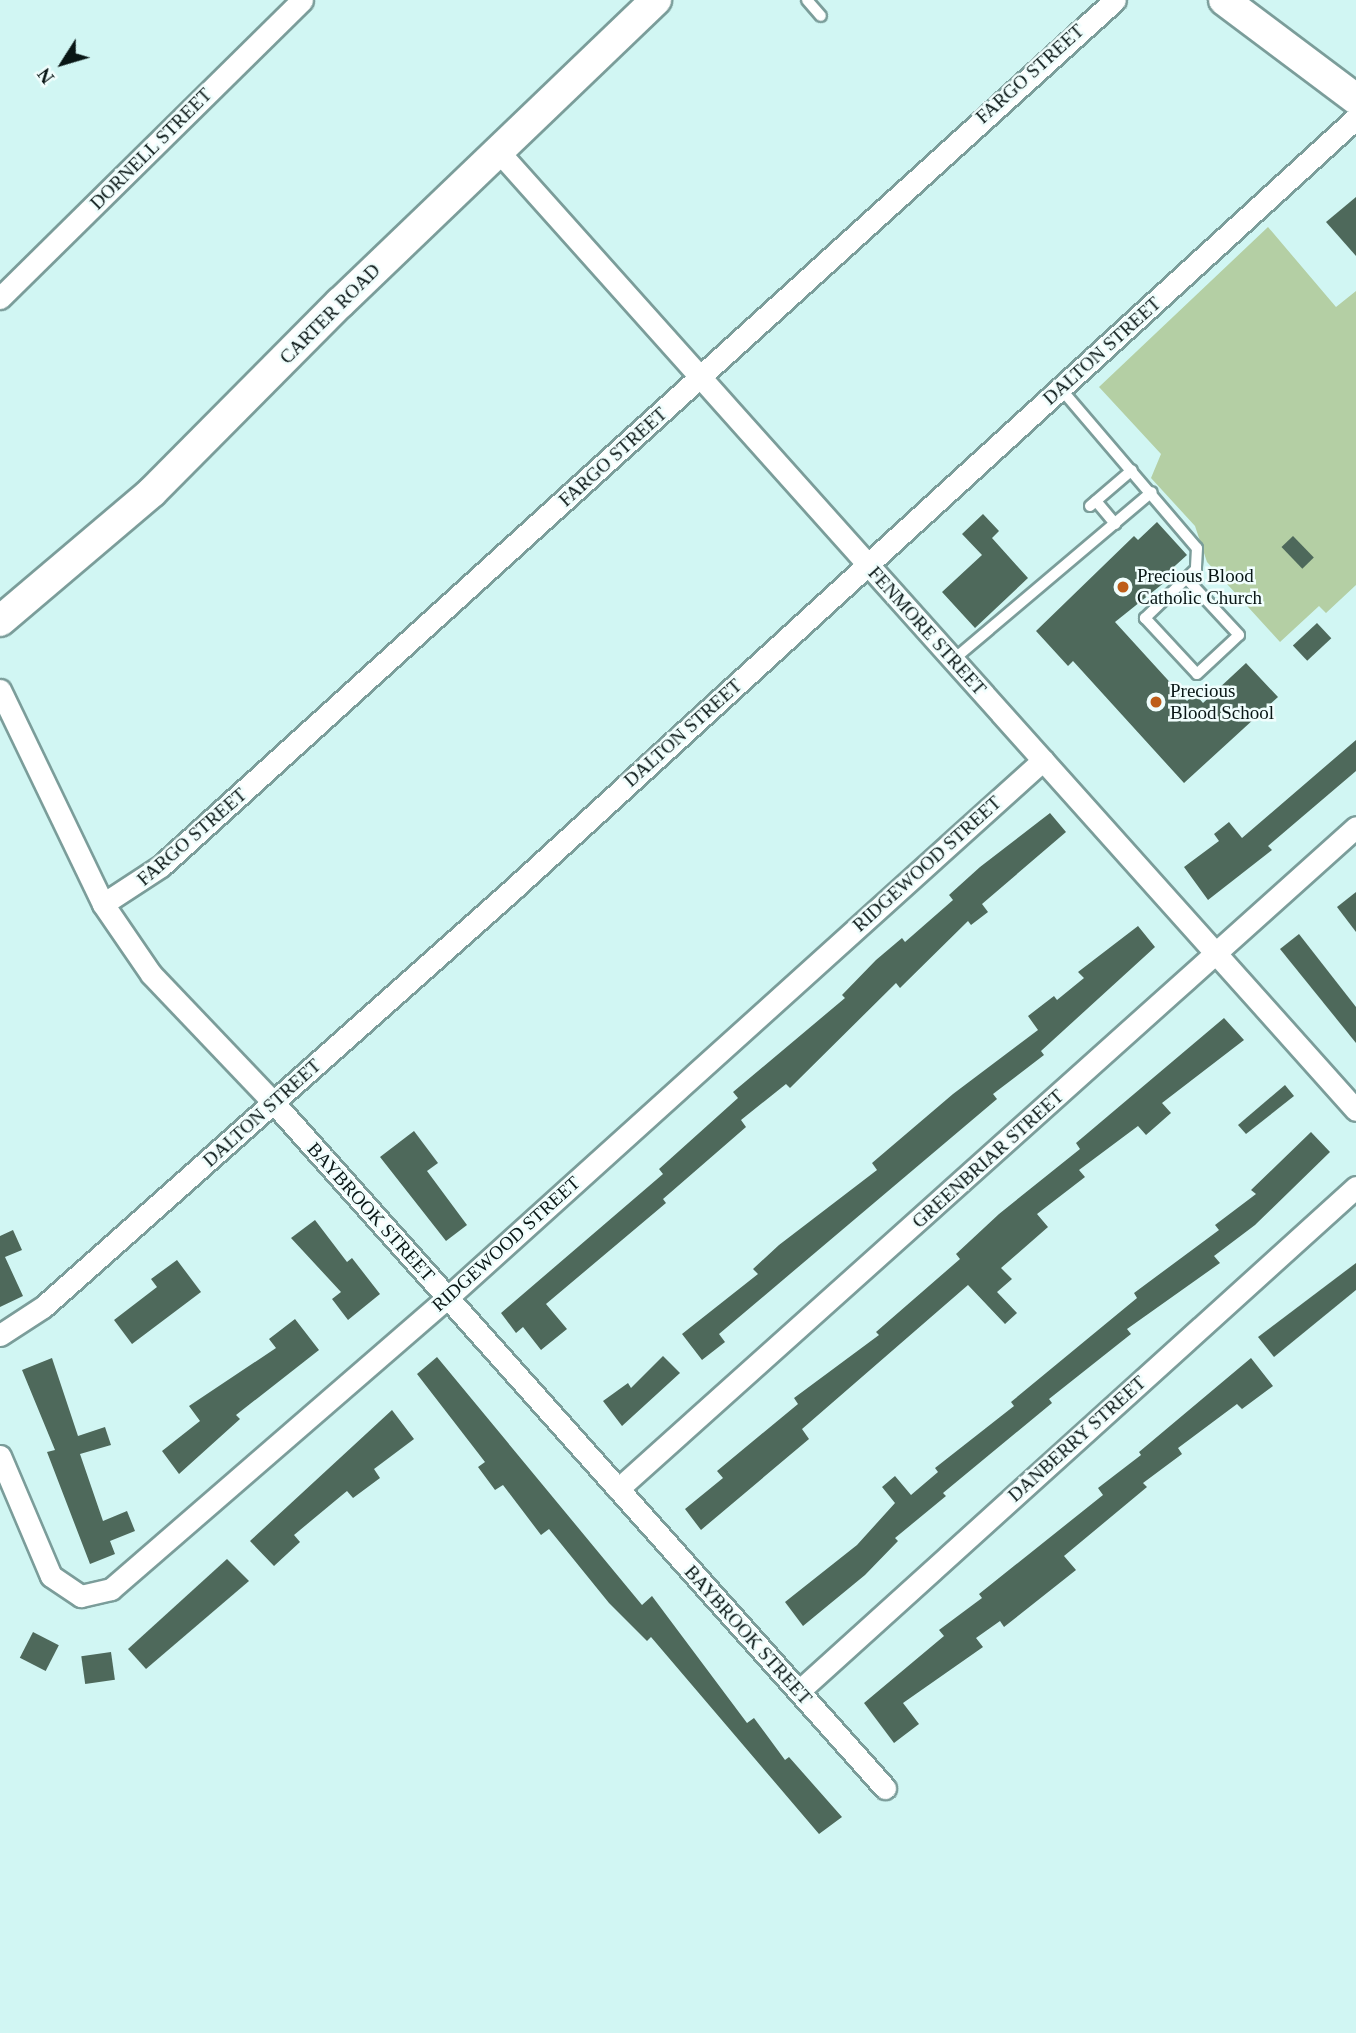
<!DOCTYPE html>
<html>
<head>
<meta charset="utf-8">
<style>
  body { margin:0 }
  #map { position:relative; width:1356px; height:2033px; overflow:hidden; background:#d1f6f3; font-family:"Times New Roman",serif }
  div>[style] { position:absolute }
  .green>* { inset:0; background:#b4cfa4 }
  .building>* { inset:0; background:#4e695b; transform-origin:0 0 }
  .roads { filter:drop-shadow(2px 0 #7b9d9a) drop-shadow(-2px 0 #7b9d9a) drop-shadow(0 2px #7b9d9a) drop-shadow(0 -2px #7b9d9a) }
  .lane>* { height:10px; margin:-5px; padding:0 5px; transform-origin:5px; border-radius:5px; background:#fff }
  .street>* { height:21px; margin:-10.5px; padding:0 10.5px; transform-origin:10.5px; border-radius:10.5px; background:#fff }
  .secondary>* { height:30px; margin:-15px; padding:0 15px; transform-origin:15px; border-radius:15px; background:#fff }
  .dots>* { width:19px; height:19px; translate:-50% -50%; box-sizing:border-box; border:4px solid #f0fefd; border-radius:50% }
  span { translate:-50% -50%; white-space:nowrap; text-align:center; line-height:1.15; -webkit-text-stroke:5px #f0fefd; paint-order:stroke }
  .street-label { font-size:19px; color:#091615 }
  .poi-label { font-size:19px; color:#091615 }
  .left { translate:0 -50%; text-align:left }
  .north { position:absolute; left:28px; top:28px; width:70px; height:70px; -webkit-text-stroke:5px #f0fefd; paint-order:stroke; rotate:233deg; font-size:19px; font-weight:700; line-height:28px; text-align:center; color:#091615 }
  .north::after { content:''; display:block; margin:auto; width:24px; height:32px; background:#091615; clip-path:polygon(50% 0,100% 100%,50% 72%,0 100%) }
</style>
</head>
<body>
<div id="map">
  <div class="green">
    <i style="clip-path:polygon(1268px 227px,1336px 307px,1356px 291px,1356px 585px,1326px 613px,1319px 606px,1280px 642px,1207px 562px,1195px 526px,1151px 478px,1161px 454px,1099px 387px)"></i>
  </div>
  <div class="building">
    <i style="clip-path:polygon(1356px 197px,1356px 256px,1326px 222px)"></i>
    <i style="clip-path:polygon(983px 514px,999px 531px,992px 538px,1028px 578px,975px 628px,942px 592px,982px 555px,962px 534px)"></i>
    <i style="clip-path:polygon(1157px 522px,1187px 555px,1166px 574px,1170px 578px,1115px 622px,1187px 701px,1195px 694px,1203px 703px,1246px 663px,1278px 697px,1184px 783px,1073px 661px,1068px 666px,1036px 631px,1134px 536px,1138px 540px)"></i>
    <i style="left:1293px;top:536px;width:30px;height:16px;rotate:46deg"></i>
    <i style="left:1317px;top:623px;width:21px;height:33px;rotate:47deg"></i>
    <i style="clip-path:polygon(1356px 740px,1356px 771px,1268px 846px,1272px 850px,1208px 900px,1184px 867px,1219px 841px,1214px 834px,1229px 822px,1242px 838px)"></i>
    <i style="clip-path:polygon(1050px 813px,1066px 832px,982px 904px,988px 912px,971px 925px,968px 921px,900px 988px,896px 983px,790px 1088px,786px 1084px,741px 1120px,746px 1127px,663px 1199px,666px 1203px,546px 1304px,567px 1329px,541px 1350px,523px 1327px,516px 1333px,501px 1313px,663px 1174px,659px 1169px,738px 1098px,733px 1092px,845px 998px,842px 995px,876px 960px,902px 938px,905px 942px,953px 900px,949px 895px,980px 867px)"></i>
    <i style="clip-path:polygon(1356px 892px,1356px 932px,1337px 907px)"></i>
    <i style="clip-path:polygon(1138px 926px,1155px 947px,1041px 1051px,1044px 1055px,993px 1094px,997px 1099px,719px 1334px,725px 1342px,702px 1360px,682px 1334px,758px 1274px,753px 1269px,779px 1245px,877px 1170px,872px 1163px,953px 1094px,1038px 1030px,1028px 1016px,1054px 996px,1057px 1000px,1084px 978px,1078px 972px)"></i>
    <i style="clip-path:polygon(1299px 934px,1356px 1007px,1356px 1043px,1280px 949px)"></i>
    <i style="clip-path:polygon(1224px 1018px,1244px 1040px,1162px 1103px,1171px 1113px,1146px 1135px,1138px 1126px,1079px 1170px,1085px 1177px,1037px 1214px,1048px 1227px,1001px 1268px,1012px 1279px,997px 1292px,1017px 1313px,1005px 1324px,968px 1285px,802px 1429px,809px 1439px,701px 1530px,685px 1509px,723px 1478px,717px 1471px,798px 1404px,794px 1398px,879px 1335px,876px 1332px,960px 1259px,956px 1254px,999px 1214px,1080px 1149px,1076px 1143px)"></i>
    <i style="clip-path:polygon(1285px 1085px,1294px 1096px,1246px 1134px,1238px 1125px)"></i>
    <i style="clip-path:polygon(414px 1131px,438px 1163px,427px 1171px,467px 1225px,446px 1241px,380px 1157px)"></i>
    <i style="clip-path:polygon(1311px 1132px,1330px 1152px,1255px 1225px,1214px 1256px,1220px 1263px,1127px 1329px,1131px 1334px,1049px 1399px,1052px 1403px,943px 1493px,946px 1496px,895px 1538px,898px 1541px,865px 1575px,803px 1626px,785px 1602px,857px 1545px,895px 1503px,882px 1487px,895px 1476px,911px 1495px,938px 1472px,935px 1468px,1014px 1406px,1011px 1402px,1137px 1298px,1134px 1293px,1219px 1230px,1215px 1225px,1256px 1194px,1251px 1190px)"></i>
    <i style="clip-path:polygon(315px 1220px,347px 1262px,352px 1258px,380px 1294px,348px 1320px,332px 1299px,341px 1292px,291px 1238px)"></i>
    <i style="clip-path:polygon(13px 1230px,22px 1250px,5px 1257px,23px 1296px,0 1307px,0 1236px)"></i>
    <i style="clip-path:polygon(177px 1260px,201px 1292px,132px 1344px,114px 1320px,157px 1287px,151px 1279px)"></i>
    <i style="clip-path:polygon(1356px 1263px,1356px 1290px,1274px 1357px,1258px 1337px)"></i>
    <i style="clip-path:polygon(295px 1319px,319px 1350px,236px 1415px,240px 1419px,179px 1474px,162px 1451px,200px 1421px,189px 1406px,276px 1348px,269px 1339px)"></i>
    <i style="clip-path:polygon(663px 1356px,680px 1373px,622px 1426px,603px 1401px,628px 1383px,631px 1388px)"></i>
    <i style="clip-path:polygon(437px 1357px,642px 1605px,652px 1596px,747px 1723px,754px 1718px,785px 1760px,789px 1757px,842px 1817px,819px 1834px,651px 1637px,647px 1641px,609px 1603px,549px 1529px,541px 1535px,503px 1485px,495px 1490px,478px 1467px,485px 1462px,417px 1374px)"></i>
    <i style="clip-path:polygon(52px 1358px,78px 1436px,105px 1427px,111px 1445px,80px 1454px,103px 1521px,127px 1511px,135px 1531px,110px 1541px,115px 1554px,90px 1564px,47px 1452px,55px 1450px,22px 1370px)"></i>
    <i style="clip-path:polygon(1251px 1358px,1273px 1386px,1242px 1409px,1237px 1404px,1178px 1448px,1182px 1454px,1143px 1483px,1147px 1487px,1064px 1556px,1076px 1570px,1004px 1627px,1000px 1621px,976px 1638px,983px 1647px,903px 1703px,919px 1724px,894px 1743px,864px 1703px,944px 1636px,939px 1630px,982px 1598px,979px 1594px,1103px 1495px,1098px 1488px,1141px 1455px,1139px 1452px)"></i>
    <i style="clip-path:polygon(392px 1410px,414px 1439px,374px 1469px,380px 1478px,353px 1498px,347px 1491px,294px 1535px,300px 1542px,274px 1566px,250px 1541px)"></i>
    <i style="clip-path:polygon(227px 1559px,249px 1581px,146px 1669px,128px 1649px)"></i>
    <i style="left:33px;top:1632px;width:29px;height:29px;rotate:27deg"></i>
    <i style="left:111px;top:1652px;width:28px;height:30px;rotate:82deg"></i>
  </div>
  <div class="roads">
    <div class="lane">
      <i style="left:807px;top:0;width:21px;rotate:49deg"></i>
      <i style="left:1061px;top:389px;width:209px;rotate:49.5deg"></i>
      <i style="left:1197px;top:548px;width:21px;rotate:93deg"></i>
      <i style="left:1196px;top:569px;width:71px;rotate:136.1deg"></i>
      <i style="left:1145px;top:618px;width:76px;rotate:47.1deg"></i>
      <i style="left:1197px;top:674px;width:57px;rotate:-42.9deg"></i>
      <i style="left:1239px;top:635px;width:76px;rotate:-132.9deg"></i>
      <i style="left:1096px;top:501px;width:30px;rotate:50deg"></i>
      <i style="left:1090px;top:506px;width:55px;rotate:-40.6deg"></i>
      <i style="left:953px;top:660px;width:260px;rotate:-40.2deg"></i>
    </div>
    <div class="street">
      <i style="left:499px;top:152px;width:1285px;rotate:48.19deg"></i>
      <i style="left:0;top:298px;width:424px;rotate:-44.6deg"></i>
      <i style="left:0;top:690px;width:237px;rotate:64.3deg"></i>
      <i style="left:103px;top:904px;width:85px;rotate:55.6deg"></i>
      <i style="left:151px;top:974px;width:178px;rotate:46.4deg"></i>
      <i style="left:274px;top:1103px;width:918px;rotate:48.27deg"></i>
      <i style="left:103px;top:904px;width:69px;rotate:-33.2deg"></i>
      <i style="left:161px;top:866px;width:1288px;rotate:-42.23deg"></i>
      <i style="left:0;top:1335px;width:51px;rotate:-33.1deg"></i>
      <i style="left:43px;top:1307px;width:628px;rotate:-41.64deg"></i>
      <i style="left:512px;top:890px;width:1144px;rotate:-42.45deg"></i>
      <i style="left:0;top:1456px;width:130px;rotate:67deg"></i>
      <i style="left:51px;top:1576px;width:36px;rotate:34deg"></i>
      <i style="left:81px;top:1596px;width:31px;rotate:-13deg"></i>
      <i style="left:111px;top:1589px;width:444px;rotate:-40.9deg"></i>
      <i style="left:447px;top:1298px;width:803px;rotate:-42.07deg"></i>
      <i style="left:618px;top:1489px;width:991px;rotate:-41.89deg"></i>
      <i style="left:799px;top:1691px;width:751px;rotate:-42.14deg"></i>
    </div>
    <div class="secondary">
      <i style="left:1224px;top:0;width:165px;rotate:36.9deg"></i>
      <i style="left:0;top:621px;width:199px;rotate:-40.3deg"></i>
      <i style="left:152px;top:492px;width:267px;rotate:-45.2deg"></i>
      <i style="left:340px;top:303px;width:438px;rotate:-43.8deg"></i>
    </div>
  </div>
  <div class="dots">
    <i style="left:1123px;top:587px;background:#be5e19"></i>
    <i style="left:1156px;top:702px;background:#be5e19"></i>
  </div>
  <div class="street-label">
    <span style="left:1030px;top:74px;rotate:-42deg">FARGO STREET</span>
    <span style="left:151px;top:149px;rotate:-45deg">DORNELL STREET</span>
    <span style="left:330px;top:314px;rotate:-45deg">CARTER ROAD</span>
    <span style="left:1102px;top:351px;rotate:-42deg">DALTON STREET</span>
    <span style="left:613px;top:457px;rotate:-42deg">FARGO STREET</span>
    <span style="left:927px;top:631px;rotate:48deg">FENMORE STREET</span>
    <span style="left:683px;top:733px;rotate:-42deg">DALTON STREET</span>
    <span style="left:192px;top:837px;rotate:-41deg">FARGO STREET</span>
    <span style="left:927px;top:864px;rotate:-42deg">RIDGEWOOD STREET</span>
    <span style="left:262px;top:1113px;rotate:-42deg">DALTON STREET</span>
    <span style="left:988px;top:1159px;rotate:-42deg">GREENBRIAR STREET</span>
    <span style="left:371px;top:1212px;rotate:48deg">BAYBROOK STREET</span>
    <span style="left:506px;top:1244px;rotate:-42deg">RIDGEWOOD STREET</span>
    <span style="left:1077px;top:1439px;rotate:-42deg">DANBERRY STREET</span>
    <span style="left:748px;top:1635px;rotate:48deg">BAYBROOK STREET</span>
  </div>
  <div class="poi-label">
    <span class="left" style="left:1137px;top:587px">Precious Blood<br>Catholic Church</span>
    <span class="left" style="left:1170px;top:702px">Precious<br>Blood School</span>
  </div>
  <div class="north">N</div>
</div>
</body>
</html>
